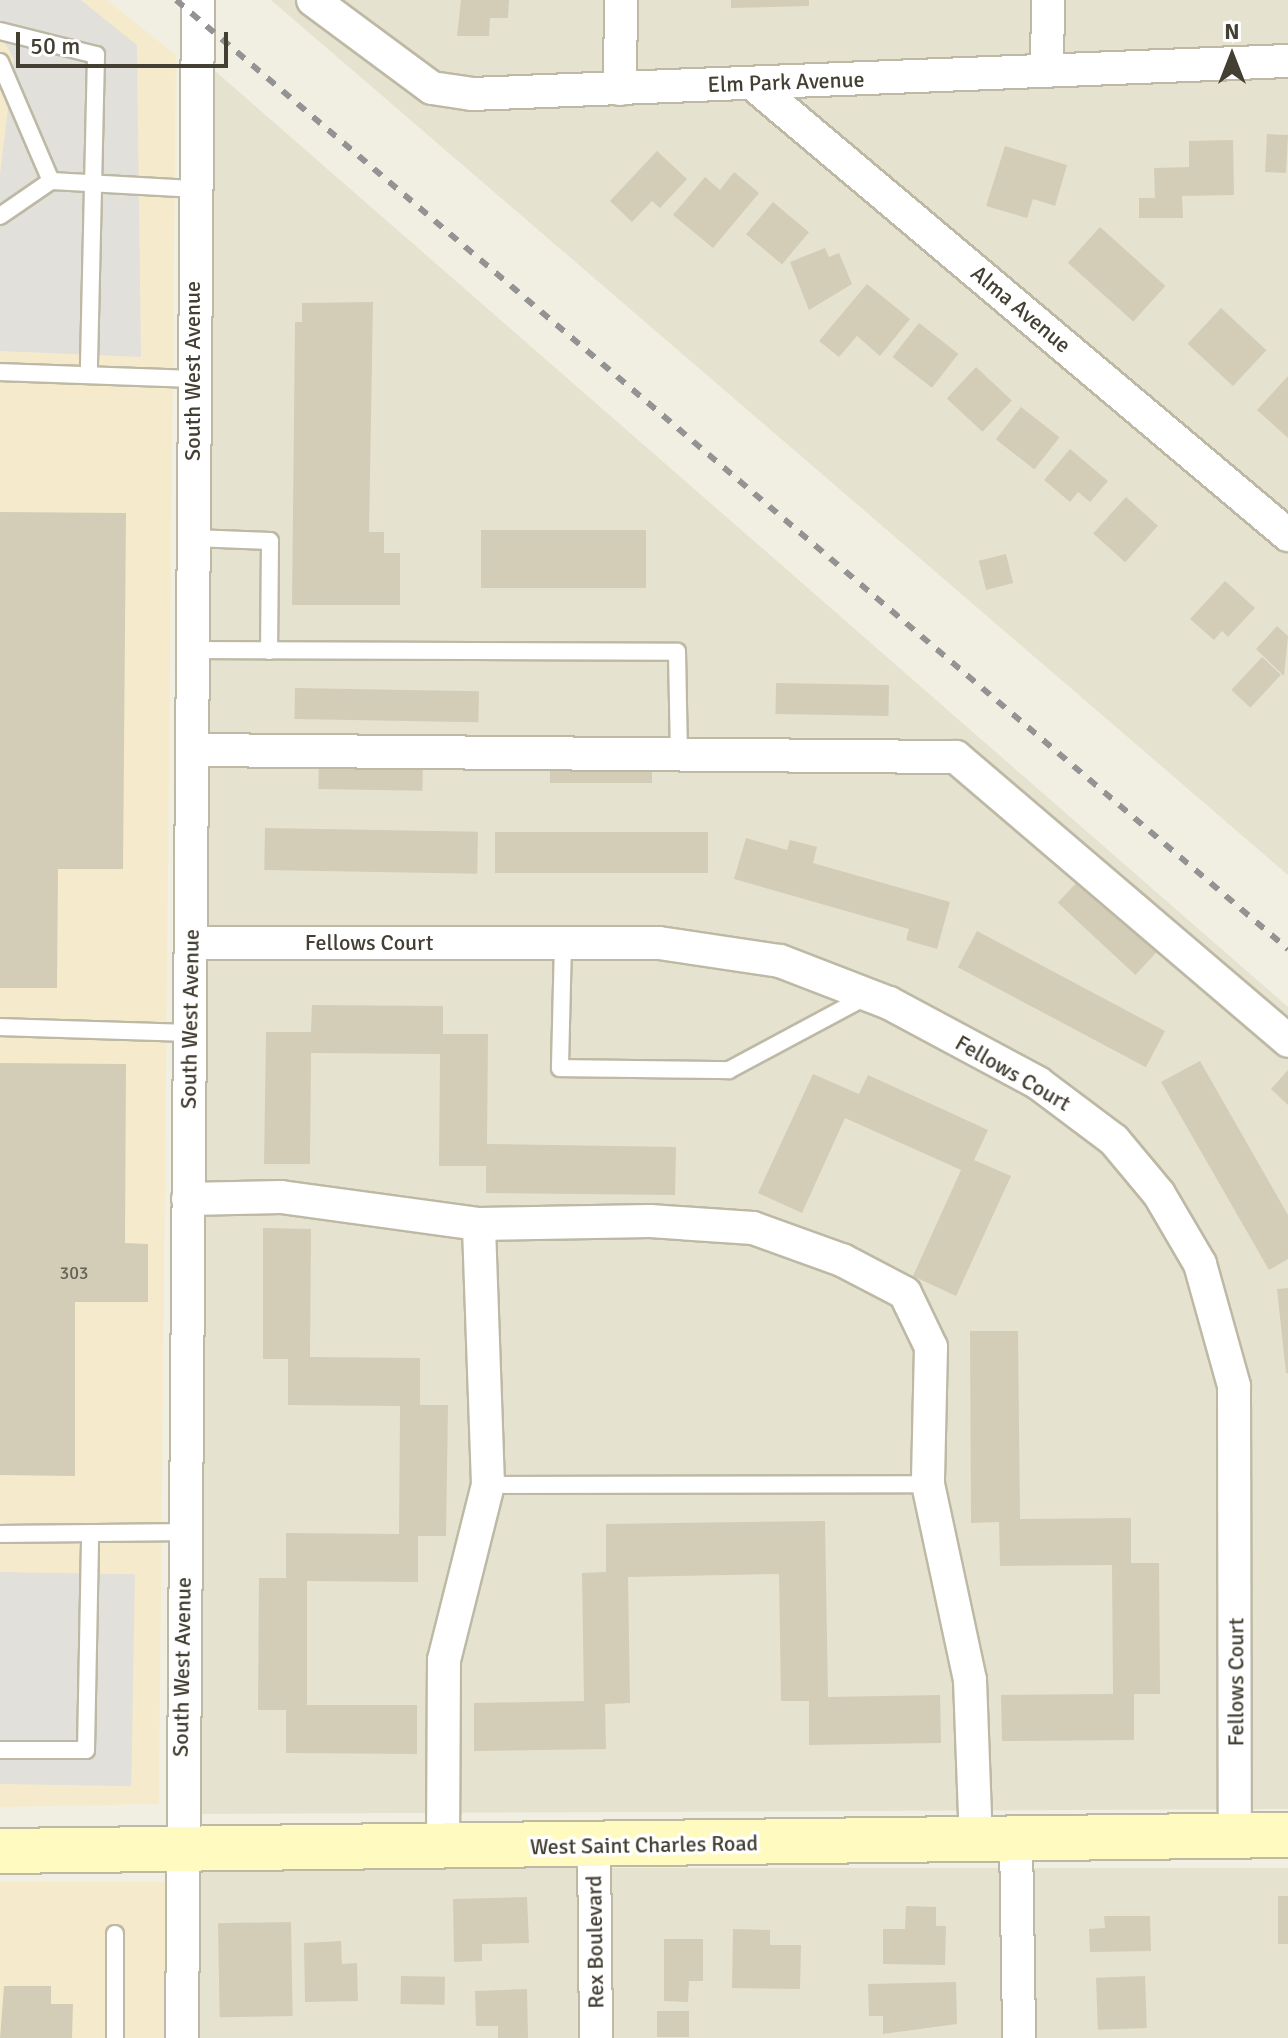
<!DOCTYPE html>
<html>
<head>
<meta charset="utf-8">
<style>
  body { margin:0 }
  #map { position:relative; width:1288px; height:2038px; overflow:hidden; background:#f1efe2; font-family:Signika,sans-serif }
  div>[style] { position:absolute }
  .residential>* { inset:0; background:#e6e2d0; transform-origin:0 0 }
  .commercial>* { inset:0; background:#f5ebcc; transform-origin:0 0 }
  .parking>* { inset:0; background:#e2e0db; transform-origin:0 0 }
  .building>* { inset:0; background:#d3cdb7; transform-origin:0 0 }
  .roads { filter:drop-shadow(2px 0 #bdb9a5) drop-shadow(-2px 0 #bdb9a5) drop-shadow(0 2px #bdb9a5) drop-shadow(0 -2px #bdb9a5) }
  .lane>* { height:16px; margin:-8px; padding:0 8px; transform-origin:8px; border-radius:8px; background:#fff }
  .street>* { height:32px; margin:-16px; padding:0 16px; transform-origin:16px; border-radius:16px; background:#fff }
  .secondary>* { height:44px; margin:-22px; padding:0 22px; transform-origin:22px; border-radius:22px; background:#fffabf }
  .rail>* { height:6px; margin-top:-3px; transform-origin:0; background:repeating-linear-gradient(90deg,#939393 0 10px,transparent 0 20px) }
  span { translate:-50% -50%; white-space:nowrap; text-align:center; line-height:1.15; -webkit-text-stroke:7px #fff; paint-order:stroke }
  .number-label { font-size:18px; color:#676254 }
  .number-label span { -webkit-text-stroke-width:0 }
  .street-label { font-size:22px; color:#433f33 }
  .north { position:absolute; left:1192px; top:16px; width:80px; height:80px; -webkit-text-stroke:6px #fff; paint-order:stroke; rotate:0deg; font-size:22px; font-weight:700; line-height:32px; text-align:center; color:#433f33 }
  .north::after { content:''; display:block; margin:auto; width:28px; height:36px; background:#433f33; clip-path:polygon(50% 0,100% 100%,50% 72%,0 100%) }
  .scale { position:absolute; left:16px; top:32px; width:212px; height:36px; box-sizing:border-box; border:4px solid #433f33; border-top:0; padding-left:10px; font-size:24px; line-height:28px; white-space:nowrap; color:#433f33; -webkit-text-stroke:6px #fff; paint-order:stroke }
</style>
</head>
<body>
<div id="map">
  <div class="residential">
    <i style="clip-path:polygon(271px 0,1288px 0,1288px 875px)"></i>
    <i style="clip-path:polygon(214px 70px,1288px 1007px,1288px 1809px,198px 1814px)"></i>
    <i style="left:1288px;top:1868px;width:170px;height:1120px;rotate:90deg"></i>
  </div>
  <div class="commercial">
    <i style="clip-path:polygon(0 0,107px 0,176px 55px,159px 1804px,0 1807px)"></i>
    <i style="left:0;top:1882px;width:168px;height:156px"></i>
  </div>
  <div class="parking">
    <i style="clip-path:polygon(0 0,81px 0,137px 45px,141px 357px,0 351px,0 174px,14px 59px,0 34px)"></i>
    <i style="left:0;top:1572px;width:135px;height:212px;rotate:1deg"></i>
  </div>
  <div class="building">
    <i style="clip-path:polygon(461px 0,509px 0,508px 18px,490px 18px,489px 36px,457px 36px)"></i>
    <i style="clip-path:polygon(731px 0,809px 0,809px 6px,731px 8px)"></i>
    <i style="left:1267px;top:134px;width:21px;height:38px;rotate:3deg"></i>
    <i style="clip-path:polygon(1233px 140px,1234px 195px,1182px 196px,1183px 218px,1139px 218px,1139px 198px,1155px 198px,1154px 168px,1189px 167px,1189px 141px)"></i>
    <i style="clip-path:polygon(1005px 146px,1067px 165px,1055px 206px,1033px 199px,1027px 218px,986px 206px)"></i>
    <i style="clip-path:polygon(657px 151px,687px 179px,660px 208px,652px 201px,632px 222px,610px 201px)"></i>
    <i style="clip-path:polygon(734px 172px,759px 193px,713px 248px,673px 215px,705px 177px,720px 190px)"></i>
    <i style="left:773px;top:202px;width:47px;height:42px;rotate:40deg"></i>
    <i style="left:1100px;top:227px;width:88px;height:48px;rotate:42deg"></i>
    <i style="clip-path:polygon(825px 248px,829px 257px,839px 253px,852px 284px,809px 310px,790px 262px)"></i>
    <i style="clip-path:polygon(867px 284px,910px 319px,880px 356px,857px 336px,839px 357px,819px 341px)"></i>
    <i style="clip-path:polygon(373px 302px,369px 532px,384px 532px,384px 553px,400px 553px,400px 605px,292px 605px,295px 322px,302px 322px,302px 303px)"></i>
    <i style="left:1221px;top:308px;width:62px;height:49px;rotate:43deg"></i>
    <i style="left:919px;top:323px;width:50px;height:43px;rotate:38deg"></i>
    <i style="left:976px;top:367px;width:49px;height:43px;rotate:43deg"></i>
    <i style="clip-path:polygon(1288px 376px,1288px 438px,1257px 410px)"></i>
    <i style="left:1021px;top:407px;width:49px;height:41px;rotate:38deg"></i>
    <i style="clip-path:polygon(1070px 449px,1108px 481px,1090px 502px,1078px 492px,1070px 502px,1044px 480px)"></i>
    <i style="left:1126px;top:497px;width:43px;height:49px;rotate:42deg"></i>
    <i style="clip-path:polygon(0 512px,126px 513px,123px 869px,58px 869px,57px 988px,0 988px)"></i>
    <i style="left:481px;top:530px;width:165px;height:58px"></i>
    <i style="left:1006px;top:554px;width:30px;height:28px;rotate:76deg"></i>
    <i style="clip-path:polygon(1225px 581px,1255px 608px,1228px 637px,1222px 631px,1214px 640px,1190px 619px)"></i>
    <i style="clip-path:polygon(1277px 626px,1288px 636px,1284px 676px,1256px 649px)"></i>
    <i style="left:1262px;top:657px;width:26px;height:45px;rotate:43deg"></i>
    <i style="left:776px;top:683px;width:113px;height:31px;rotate:1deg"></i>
    <i style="left:295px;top:688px;width:184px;height:31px;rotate:1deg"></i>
    <i style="left:550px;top:753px;width:102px;height:30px"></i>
    <i style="left:319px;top:756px;width:104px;height:33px;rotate:1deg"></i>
    <i style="left:265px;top:828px;width:213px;height:42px;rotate:1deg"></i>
    <i style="left:495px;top:832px;width:213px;height:41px"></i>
    <i style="clip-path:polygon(746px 838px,787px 850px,790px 840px,817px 847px,813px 863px,950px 902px,937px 949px,906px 940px,909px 929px,734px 879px)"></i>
    <i style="left:1079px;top:880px;width:106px;height:31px;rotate:43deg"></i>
    <i style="left:977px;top:931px;width:213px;height:41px;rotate:28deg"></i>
    <i style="clip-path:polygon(312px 1005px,443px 1006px,443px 1034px,488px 1034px,487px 1144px,676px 1147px,675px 1195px,486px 1193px,486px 1166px,439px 1166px,440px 1054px,311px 1053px,310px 1164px,264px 1164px,266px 1032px,311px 1032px)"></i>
    <i style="clip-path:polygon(1200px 1061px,1288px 1215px,1288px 1259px,1269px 1270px,1161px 1082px)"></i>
    <i style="clip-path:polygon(0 1063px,126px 1064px,125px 1243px,148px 1244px,148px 1302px,75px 1302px,75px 1476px,0 1475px)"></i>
    <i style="clip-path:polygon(1288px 1070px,1288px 1105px,1271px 1089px)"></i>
    <i style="clip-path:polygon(813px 1074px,859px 1094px,868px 1075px,988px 1130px,974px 1160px,1011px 1176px,956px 1296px,913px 1276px,961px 1170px,845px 1118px,802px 1213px,758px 1193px)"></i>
    <i style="clip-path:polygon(263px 1228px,311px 1229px,310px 1357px,420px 1358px,420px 1405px,448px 1405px,446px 1536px,418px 1536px,418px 1582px,307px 1581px,307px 1705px,417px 1705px,417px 1754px,286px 1753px,286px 1710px,258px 1710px,259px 1578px,286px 1578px,286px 1533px,399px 1534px,400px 1406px,288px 1405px,288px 1359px,263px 1359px)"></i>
    <i style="clip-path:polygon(1288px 1288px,1288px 1373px,1286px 1373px,1277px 1289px)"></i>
    <i style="clip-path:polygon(970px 1331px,1018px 1331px,1020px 1519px,1131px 1518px,1131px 1563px,1159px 1563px,1160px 1694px,1134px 1694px,1134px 1740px,1002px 1741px,1001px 1695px,1113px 1694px,1112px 1565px,1000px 1566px,999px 1522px,971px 1523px)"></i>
    <i style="clip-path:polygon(825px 1521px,828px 1697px,940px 1695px,941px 1743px,809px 1745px,809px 1701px,781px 1701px,779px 1574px,628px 1577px,630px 1703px,605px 1704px,606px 1749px,474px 1751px,474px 1703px,584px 1701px,582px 1573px,606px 1572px,606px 1524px)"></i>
    <i style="left:1278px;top:1896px;width:10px;height:48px"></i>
    <i style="clip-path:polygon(527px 1897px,529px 1943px,482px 1944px,482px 1961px,454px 1962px,453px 1899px)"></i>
    <i style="clip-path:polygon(906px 1906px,936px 1907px,936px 1926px,946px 1926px,945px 1965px,883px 1964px,883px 1929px,905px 1929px)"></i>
    <i style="clip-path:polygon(1104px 1916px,1150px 1916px,1151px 1951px,1090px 1952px,1089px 1929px,1105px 1928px)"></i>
    <i style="left:291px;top:1922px;width:94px;height:73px;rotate:89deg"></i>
    <i style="clip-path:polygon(733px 1929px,770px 1930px,770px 1945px,801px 1945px,800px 1989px,732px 1988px)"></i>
    <i style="clip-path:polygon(664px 1939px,703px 1939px,703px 1981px,689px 1981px,688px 2002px,664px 2001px)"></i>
    <i style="clip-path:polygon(341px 1941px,342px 1964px,357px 1963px,358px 2001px,305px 2002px,304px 1943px)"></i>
    <i style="left:401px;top:1976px;width:44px;height:28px;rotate:1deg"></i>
    <i style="left:1145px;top:1976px;width:52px;height:49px;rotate:88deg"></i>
    <i style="clip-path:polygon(956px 1982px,957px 2024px,883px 2034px,883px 2016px,869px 2016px,868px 1984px)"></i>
    <i style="clip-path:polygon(4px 1986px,51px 1986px,51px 2004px,73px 2004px,72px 2038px,0 2038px)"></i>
    <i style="clip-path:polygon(527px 1989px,528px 2038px,498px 2038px,498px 2026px,476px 2026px,475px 1991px)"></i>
    <i style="left:657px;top:2011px;width:32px;height:26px"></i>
  </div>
  <div class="roads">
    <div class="lane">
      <i style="left:0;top:31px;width:99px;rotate:14deg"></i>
      <i style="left:96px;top:55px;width:320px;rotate:91.3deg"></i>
      <i style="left:0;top:62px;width:129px;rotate:66.8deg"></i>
      <i style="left:0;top:216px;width:62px;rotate:-34.5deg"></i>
      <i style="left:51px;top:181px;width:142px;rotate:3.2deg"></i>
      <i style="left:0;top:372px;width:193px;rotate:2.1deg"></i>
      <i style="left:193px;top:538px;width:77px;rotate:2.2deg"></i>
      <i style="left:270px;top:541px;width:110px;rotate:90.5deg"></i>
      <i style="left:193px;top:650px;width:484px;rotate:0.2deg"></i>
      <i style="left:677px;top:652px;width:100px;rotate:88.9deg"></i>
      <i style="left:563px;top:943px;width:125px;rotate:91.4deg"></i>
      <i style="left:560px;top:1068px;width:169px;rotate:0.7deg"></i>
      <i style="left:729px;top:1070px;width:159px;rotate:-28.2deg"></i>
      <i style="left:0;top:1027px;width:190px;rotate:1.8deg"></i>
      <i style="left:488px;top:1485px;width:440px;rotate:-0.1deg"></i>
      <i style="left:0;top:1534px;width:184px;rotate:-0.6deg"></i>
      <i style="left:0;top:1750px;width:86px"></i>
      <i style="left:86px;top:1750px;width:217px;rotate:-88.9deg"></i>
      <i style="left:115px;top:2038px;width:104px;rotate:-90deg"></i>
    </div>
    <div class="street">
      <i style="left:313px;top:0;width:148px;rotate:36.5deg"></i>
      <i style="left:432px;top:88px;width:40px;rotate:8.5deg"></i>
      <i style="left:472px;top:94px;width:817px;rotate:-2.32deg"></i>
      <i style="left:1047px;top:71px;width:71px;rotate:-89.2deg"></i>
      <i style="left:753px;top:84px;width:700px;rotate:40.13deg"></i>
      <i style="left:620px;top:89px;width:89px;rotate:-89.4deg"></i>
      <i style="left:194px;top:750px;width:762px;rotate:0.53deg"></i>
      <i style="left:956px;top:757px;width:437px;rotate:40.5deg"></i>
      <i style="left:191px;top:943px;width:468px"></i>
      <i style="left:659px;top:943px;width:122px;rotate:8.5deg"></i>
      <i style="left:780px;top:961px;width:117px;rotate:21.1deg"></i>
      <i style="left:889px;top:1003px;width:169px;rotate:28.2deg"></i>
      <i style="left:1038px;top:1083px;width:95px;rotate:36.9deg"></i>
      <i style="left:1114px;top:1140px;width:70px;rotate:50.2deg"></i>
      <i style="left:1159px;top:1194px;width:81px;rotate:59.6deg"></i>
      <i style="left:1200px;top:1264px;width:127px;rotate:74.4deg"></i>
      <i style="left:1234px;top:1386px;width:450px;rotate:89.9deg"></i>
      <i style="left:188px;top:1199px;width:93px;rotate:-1.2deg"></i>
      <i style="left:281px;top:1197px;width:200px;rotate:7.8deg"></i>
      <i style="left:479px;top:1224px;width:171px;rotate:-1deg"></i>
      <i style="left:650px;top:1221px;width:103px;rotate:3.9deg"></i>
      <i style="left:753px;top:1228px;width:95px;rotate:19.8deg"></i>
      <i style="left:842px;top:1260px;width:71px;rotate:27.6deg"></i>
      <i style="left:905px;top:1293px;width:60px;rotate:64.3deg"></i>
      <i style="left:931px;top:1347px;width:137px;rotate:91.3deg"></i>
      <i style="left:928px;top:1484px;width:200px;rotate:77.9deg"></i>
      <i style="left:970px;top:1680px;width:160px;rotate:87.9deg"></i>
      <i style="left:1016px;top:1839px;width:199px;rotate:89.1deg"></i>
      <i style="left:594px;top:1846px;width:192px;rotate:89.4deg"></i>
      <i style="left:443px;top:1849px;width:189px;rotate:-89.7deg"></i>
      <i style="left:444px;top:1660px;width:180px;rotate:-75.9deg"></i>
      <i style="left:488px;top:1485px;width:261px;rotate:-92deg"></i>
      <i style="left:182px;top:2038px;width:2038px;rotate:-89.55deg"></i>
    </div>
    <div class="secondary">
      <i style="left:0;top:1851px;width:1288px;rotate:-0.71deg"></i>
    </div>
  </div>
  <div class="rail">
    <i style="left:176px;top:0;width:1462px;rotate:40.48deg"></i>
  </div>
  <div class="number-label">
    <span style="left:74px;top:1273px">303</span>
  </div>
  <div class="street-label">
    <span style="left:786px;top:82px;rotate:-2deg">Elm Park Avenue</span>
    <span style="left:1021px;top:309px;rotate:40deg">Alma Avenue</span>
    <span style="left:193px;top:371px;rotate:-90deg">South West Avenue</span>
    <span style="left:369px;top:943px">Fellows Court</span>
    <span style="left:190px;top:1019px;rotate:-89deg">South West Avenue</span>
    <span style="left:1013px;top:1073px;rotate:30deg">Fellows Court</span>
    <span style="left:182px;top:1667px;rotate:-89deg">South West Avenue</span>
    <span style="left:1236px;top:1682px;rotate:-90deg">Fellows Court</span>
    <span style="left:644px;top:1845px;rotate:-1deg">West Saint Charles Road</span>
    <span style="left:595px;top:1942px;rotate:-91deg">Rex Boulevard</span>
  </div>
  <div class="north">N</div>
  <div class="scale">50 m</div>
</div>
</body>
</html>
